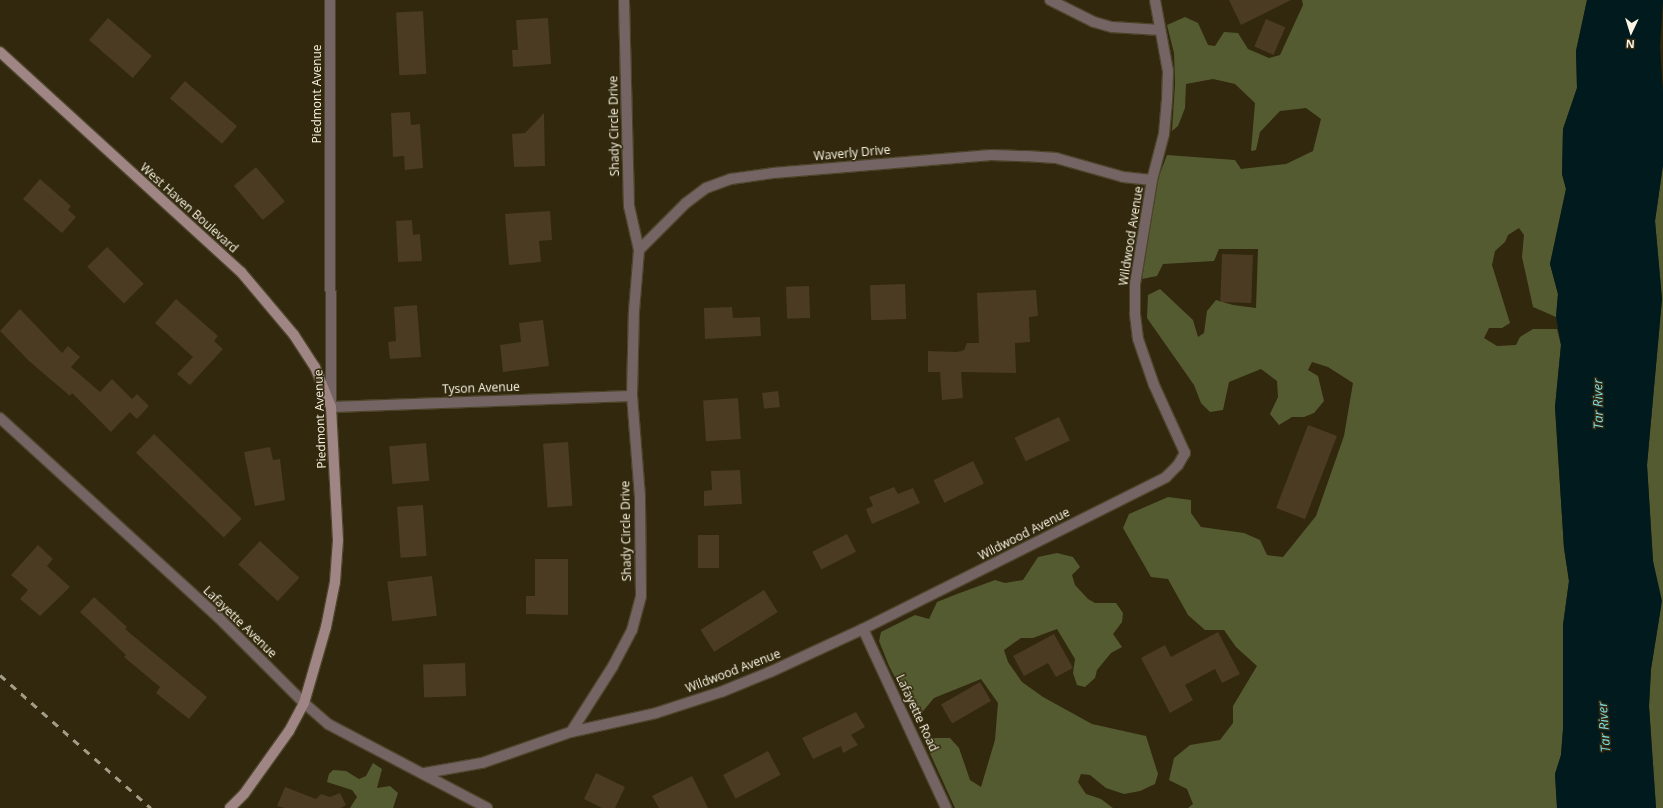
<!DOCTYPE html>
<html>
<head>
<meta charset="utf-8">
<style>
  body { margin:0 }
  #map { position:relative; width:1663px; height:808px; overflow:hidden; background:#31280d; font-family:"Open Sans",sans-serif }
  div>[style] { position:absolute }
  .forest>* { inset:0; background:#555b30 }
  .water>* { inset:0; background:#001a1e }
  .building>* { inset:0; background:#4a3b22; transform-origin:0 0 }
  .roads { filter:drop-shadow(1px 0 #4d452b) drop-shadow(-1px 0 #4d452b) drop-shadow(0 1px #4d452b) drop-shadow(0 -1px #4d452b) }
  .street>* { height:10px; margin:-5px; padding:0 5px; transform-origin:5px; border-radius:5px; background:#746564 }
  .secondary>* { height:10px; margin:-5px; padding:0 5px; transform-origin:5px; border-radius:5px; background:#9f8685 }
  .rail>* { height:3px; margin-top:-1.5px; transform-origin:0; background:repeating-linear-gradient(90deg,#a39c87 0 7px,transparent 0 14px) }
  span { translate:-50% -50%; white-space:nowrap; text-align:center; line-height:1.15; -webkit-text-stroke:3px #31280d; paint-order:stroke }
  .street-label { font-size:12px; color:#faf5e5 }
  .water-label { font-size:13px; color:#7adce9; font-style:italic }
  .north { position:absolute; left:1611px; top:12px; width:40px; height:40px; -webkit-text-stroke:3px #31280d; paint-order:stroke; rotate:184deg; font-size:11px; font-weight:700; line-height:16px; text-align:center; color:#faf5e5 }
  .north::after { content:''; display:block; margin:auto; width:14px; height:18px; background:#faf5e5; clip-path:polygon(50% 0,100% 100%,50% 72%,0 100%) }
</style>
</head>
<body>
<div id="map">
  <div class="forest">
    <i style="clip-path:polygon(1302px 0,1587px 0,1576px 51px,1577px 88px,1563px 129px,1562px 174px,1566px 189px,1550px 264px,1558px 294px,1556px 317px,1533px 307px,1522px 257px,1524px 235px,1519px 228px,1508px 235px,1505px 242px,1495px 251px,1492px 265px,1510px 323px,1502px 328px,1489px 328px,1484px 338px,1497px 346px,1516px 345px,1520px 337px,1533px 329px,1557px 329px,1561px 345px,1555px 407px,1564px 548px,1569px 581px,1563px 625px,1563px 729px,1561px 755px,1555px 774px,1557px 808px,1188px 808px,1193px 804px,1187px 789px,1169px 780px,1174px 758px,1190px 745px,1220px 740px,1233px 723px,1233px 706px,1257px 666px,1236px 647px,1224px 630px,1205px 630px,1188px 615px,1168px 579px,1151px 577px,1123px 528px,1129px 514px,1168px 497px,1191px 500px,1191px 513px,1201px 527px,1244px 533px,1260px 540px,1267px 555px,1283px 557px,1316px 516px,1344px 436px,1353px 383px,1328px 367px,1312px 362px,1308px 370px,1318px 376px,1324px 401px,1314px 413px,1304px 417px,1292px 417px,1279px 425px,1270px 414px,1278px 397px,1277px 381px,1261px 369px,1229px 382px,1223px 410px,1210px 412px,1201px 403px,1194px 385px,1147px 318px,1148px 295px,1160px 289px,1193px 320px,1198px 337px,1204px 333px,1207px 311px,1216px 300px,1233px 305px,1256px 308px,1258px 249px,1219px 249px,1214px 261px,1163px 264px,1157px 276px,1142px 279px,1156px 184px,1167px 155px,1235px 160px,1241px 169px,1286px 164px,1313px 151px,1321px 119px,1306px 108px,1280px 111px,1260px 132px,1256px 150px,1251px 151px,1255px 103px,1235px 84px,1213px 79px,1186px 84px,1185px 108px,1178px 126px,1172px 131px,1175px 84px,1174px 53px,1167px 25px,1185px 17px,1198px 23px,1208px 45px,1215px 46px,1224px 32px,1238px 33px,1248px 49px,1269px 58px,1280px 55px,1303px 5px)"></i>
    <i style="clip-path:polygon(1663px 165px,1663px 808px,1656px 808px,1649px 706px,1651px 669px,1661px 606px,1653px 561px,1647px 465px,1662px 299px,1655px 221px)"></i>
    <i style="clip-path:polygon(1057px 553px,1073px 557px,1080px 567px,1072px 575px,1075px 585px,1088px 599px,1095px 603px,1116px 603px,1123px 613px,1122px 622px,1113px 634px,1122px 647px,1111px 653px,1097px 670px,1095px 678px,1085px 687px,1077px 685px,1073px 673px,1075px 659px,1057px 629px,1033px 638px,1021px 638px,1004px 650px,1008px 662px,1022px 682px,1043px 697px,1092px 724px,1146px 736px,1158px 774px,1155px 784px,1140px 791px,1124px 794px,1106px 788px,1090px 775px,1081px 774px,1078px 782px,1086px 794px,1101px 799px,1113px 808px,955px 808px,928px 749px,932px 738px,950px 738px,959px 748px,970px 780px,981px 787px,995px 740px,998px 703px,981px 679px,934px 698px,919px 716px,912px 710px,889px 666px,879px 641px,881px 632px,915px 615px,929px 619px,937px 602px,957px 594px,995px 580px,1005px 583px,1023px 580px,1038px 557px)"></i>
    <i style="clip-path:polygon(373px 763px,382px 769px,377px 788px,390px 786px,398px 793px,393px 808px,350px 808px,357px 797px,352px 790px,327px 782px,329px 774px,333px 770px,346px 771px,359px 779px,366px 776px)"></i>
  </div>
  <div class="water">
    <i style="clip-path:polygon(1587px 0,1663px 0,1660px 47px,1663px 92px,1663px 165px,1655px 221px,1662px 299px,1647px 465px,1653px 561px,1662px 601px,1651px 669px,1649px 706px,1656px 808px,1557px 808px,1555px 774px,1561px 755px,1563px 729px,1563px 625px,1569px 581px,1564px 548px,1555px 407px,1561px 345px,1556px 317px,1558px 294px,1550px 264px,1566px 189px,1562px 174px,1563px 129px,1577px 88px,1576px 51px)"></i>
  </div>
  <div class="building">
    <i style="clip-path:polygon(1229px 0,1291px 0,1241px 25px)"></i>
    <i style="left:423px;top:11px;width:63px;height:27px;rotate:87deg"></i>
    <i style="left:108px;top:18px;width:58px;height:29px;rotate:41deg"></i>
    <i style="clip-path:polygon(548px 18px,551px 64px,513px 67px,512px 50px,518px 50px,516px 20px)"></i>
    <i style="left:1266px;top:19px;width:21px;height:30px;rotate:23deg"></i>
    <i style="left:185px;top:81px;width:69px;height:23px;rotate:41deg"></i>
    <i style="clip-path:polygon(410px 112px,411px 125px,420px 124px,423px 168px,405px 170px,404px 156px,393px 157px,391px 113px)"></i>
    <i style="clip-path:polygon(544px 113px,545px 166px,514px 167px,512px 134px,525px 133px)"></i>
    <i style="left:256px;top:167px;width:45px;height:29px;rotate:50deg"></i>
    <i style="clip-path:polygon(40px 179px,71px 206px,68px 210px,76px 217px,62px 233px,23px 199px)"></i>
    <i style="clip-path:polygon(550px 211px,552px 240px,539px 241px,541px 262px,509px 265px,505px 214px)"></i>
    <i style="clip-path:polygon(412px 220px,413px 235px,420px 234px,422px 261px,398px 262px,396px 221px)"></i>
    <i style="left:107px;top:247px;width:52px;height:28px;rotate:45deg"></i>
    <i style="left:1222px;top:254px;width:31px;height:48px;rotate:2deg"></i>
    <i style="left:905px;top:284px;width:35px;height:35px;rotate:88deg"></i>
    <i style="left:809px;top:286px;width:32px;height:23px;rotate:88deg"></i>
    <i style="clip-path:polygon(1036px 290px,1038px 316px,1029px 317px,1030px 342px,1015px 343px,1016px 373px,961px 372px,963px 398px,942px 400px,940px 372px,928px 372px,928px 351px,957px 352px,964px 350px,967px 343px,979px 343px,977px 293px)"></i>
    <i style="clip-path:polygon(176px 299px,218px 336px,214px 341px,223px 349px,190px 385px,177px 374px,193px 357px,155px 323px)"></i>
    <i style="clip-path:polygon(417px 305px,421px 357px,390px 359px,388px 342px,396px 341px,394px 307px)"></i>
    <i style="clip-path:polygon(732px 307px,733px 318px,760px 317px,761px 336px,705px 339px,704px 308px)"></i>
    <i style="clip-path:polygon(20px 309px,62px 353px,68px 346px,80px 357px,71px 367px,100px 392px,112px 379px,132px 399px,137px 394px,149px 406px,137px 419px,130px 412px,111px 432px,72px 393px,70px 396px,29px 361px,0 331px)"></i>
    <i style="clip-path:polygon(543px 320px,549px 366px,503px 372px,500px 345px,521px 342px,519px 323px)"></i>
    <i style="left:778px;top:391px;width:16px;height:16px;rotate:83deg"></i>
    <i style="left:738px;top:398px;width:41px;height:35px;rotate:86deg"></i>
    <i style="left:1059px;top:417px;width:26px;height:49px;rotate:65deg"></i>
    <i style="left:1308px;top:425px;width:31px;height:89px;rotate:21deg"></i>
    <i style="left:154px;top:434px;width:122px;height:26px;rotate:44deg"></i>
    <i style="left:568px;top:442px;width:64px;height:25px;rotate:86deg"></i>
    <i style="left:426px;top:443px;width:38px;height:37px;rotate:85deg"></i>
    <i style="clip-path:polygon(270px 447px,273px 460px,280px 459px,285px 500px,255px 506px,244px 452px)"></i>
    <i style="left:973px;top:461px;width:25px;height:44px;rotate:64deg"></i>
    <i style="clip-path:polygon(740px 470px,742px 504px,704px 506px,704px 491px,712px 490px,711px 471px)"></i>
    <i style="clip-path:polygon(894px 487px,898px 494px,913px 488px,920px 503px,872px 524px,866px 509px,873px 506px,869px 497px)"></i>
    <i style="left:423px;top:505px;width:51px;height:26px;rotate:86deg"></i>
    <i style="left:847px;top:534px;width:20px;height:39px;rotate:63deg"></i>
    <i style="left:698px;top:535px;width:21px;height:33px"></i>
    <i style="left:260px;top:541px;width:54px;height:32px;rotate:43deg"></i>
    <i style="clip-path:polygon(38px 545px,53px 559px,47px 566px,70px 587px,40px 616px,20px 599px,28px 590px,11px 575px)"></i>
    <i style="clip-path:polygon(535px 559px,568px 559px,568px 615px,526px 614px,526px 596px,535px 596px)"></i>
    <i style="left:432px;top:576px;width:40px;height:45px;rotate:83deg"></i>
    <i style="left:764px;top:590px;width:26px;height:75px;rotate:58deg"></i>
    <i style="clip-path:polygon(94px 597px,127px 627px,125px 629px,207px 697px,189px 719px,156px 693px,160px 687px,124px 657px,126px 655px,80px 612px)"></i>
    <i style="clip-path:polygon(1218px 632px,1240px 674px,1222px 683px,1215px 669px,1185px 685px,1193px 700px,1170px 713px,1141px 658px,1165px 645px,1171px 657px)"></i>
    <i style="clip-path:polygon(1054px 634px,1073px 668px,1056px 677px,1048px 663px,1024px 676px,1013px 656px)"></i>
    <i style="left:465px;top:663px;width:33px;height:42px;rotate:88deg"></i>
    <i style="left:980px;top:682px;width:22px;height:45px;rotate:60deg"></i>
    <i style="clip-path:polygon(856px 712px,865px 727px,851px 735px,858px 745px,843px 753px,841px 746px,813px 759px,802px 738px)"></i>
    <i style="left:768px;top:751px;width:27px;height:51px;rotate:62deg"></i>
    <i style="clip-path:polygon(596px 773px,625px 787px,615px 808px,602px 808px,584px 799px)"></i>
    <i style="clip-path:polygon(692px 776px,708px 808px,659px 808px,652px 796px)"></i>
    <i style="clip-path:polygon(285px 787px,316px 799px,321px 794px,330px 797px,340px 793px,346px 805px,341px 808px,285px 808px,277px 806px)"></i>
  </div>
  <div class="roads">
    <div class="street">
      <i style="left:330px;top:0;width:407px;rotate:89.9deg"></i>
      <i style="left:331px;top:407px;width:301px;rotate:-2.1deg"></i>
      <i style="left:1050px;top:0;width:49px;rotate:26.6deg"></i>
      <i style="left:1094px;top:22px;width:19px;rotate:16deg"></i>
      <i style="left:1112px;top:27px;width:48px;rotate:3.6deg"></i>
      <i style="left:639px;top:250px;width:66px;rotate:-45deg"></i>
      <i style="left:686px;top:203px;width:25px;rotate:-37deg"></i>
      <i style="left:706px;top:188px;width:27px;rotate:-20deg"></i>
      <i style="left:731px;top:179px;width:42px;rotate:-8.1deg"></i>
      <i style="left:773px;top:173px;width:219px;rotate:-4.7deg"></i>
      <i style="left:991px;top:155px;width:35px;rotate:2deg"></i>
      <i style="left:1026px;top:156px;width:30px;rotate:4deg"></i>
      <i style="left:1056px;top:158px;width:70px;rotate:15.8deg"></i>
      <i style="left:1123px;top:177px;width:29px;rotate:6deg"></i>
      <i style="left:0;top:418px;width:295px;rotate:42.4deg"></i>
      <i style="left:218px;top:617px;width:122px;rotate:45deg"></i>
      <i style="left:304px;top:703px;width:32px;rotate:41deg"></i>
      <i style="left:328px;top:724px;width:180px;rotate:27.8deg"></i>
      <i style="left:863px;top:629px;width:197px;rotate:65.1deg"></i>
      <i style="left:571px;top:732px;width:78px;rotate:-57.5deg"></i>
      <i style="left:613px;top:666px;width:41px;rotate:-62.2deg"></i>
      <i style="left:632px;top:630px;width:35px;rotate:-75deg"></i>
      <i style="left:641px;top:596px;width:99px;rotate:-90.6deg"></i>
      <i style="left:640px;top:497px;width:101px;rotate:-94.5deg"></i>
      <i style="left:632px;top:396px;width:85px;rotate:-88.7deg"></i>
      <i style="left:634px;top:311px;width:61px;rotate:-85.3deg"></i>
      <i style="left:639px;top:250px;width:45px;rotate:-102.8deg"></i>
      <i style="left:629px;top:206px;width:206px;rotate:-91.4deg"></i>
      <i style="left:425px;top:773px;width:58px;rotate:-10deg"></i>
      <i style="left:482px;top:763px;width:94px;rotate:-19.2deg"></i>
      <i style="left:571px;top:732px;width:87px;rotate:-12.6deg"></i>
      <i style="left:656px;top:713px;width:68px;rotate:-17.9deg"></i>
      <i style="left:721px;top:692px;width:53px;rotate:-22.2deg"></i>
      <i style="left:770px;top:672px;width:102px;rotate:-24.8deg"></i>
      <i style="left:863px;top:629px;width:339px;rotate:-26.6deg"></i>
      <i style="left:1166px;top:477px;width:17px;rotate:-45deg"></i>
      <i style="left:1178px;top:465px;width:14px;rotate:-60deg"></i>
      <i style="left:1185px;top:453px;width:75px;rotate:-114.5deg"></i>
      <i style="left:1154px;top:385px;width:49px;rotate:-109.2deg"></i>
      <i style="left:1138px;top:339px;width:26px;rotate:-97deg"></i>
      <i style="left:1135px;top:313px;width:29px;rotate:-90deg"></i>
      <i style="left:1135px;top:284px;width:105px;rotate:-80.7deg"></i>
      <i style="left:1152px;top:180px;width:48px;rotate:-75.4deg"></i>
      <i style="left:1164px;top:134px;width:33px;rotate:-85deg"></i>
      <i style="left:1167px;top:101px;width:30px;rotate:-88deg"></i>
      <i style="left:1168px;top:71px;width:72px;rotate:-100.4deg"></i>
    </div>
    <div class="secondary">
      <i style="left:0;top:52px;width:326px;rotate:42.4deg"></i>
      <i style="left:241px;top:272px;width:82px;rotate:49.9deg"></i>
      <i style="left:294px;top:335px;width:38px;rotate:57deg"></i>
      <i style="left:315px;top:367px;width:43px;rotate:68.2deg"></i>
      <i style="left:331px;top:407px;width:133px;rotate:87deg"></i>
      <i style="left:338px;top:540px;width:42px;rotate:94.1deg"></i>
      <i style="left:335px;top:582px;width:46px;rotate:101.3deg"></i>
      <i style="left:326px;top:627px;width:79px;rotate:106.1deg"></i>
      <i style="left:304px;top:703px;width:32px;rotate:118deg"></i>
      <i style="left:289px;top:731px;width:77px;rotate:125.5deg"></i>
      <i style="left:244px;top:794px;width:20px;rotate:135deg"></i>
    </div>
  </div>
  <div class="rail">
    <i style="left:0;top:675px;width:201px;rotate:41.4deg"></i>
  </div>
  <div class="street-label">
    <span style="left:317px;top:94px;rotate:-90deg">Piedmont Avenue</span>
    <span style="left:614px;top:126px;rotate:-91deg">Shady Circle Drive</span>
    <span style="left:852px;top:153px;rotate:-5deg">Waverly Drive</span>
    <span style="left:189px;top:208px;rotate:42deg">West Haven Boulevard</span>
    <span style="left:1131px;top:236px;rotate:-81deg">Wildwood Avenue</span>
    <span style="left:481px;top:388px;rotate:-2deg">Tyson Avenue</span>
    <span style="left:320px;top:419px;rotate:-92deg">Piedmont Avenue</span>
    <span style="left:626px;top:531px;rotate:-91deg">Shady Circle Drive</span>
    <span style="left:1024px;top:534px;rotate:-27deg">Wildwood Avenue</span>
    <span style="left:240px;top:622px;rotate:44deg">Lafayette Avenue</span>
    <span style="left:733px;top:671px;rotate:-21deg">Wildwood Avenue</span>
    <span style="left:917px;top:713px;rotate:65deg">Lafayette Road</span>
  </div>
  <div class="water-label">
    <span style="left:1598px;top:404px;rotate:-91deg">Tar River</span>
    <span style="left:1604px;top:727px;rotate:-94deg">Tar River</span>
  </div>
  <div class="north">N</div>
</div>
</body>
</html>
